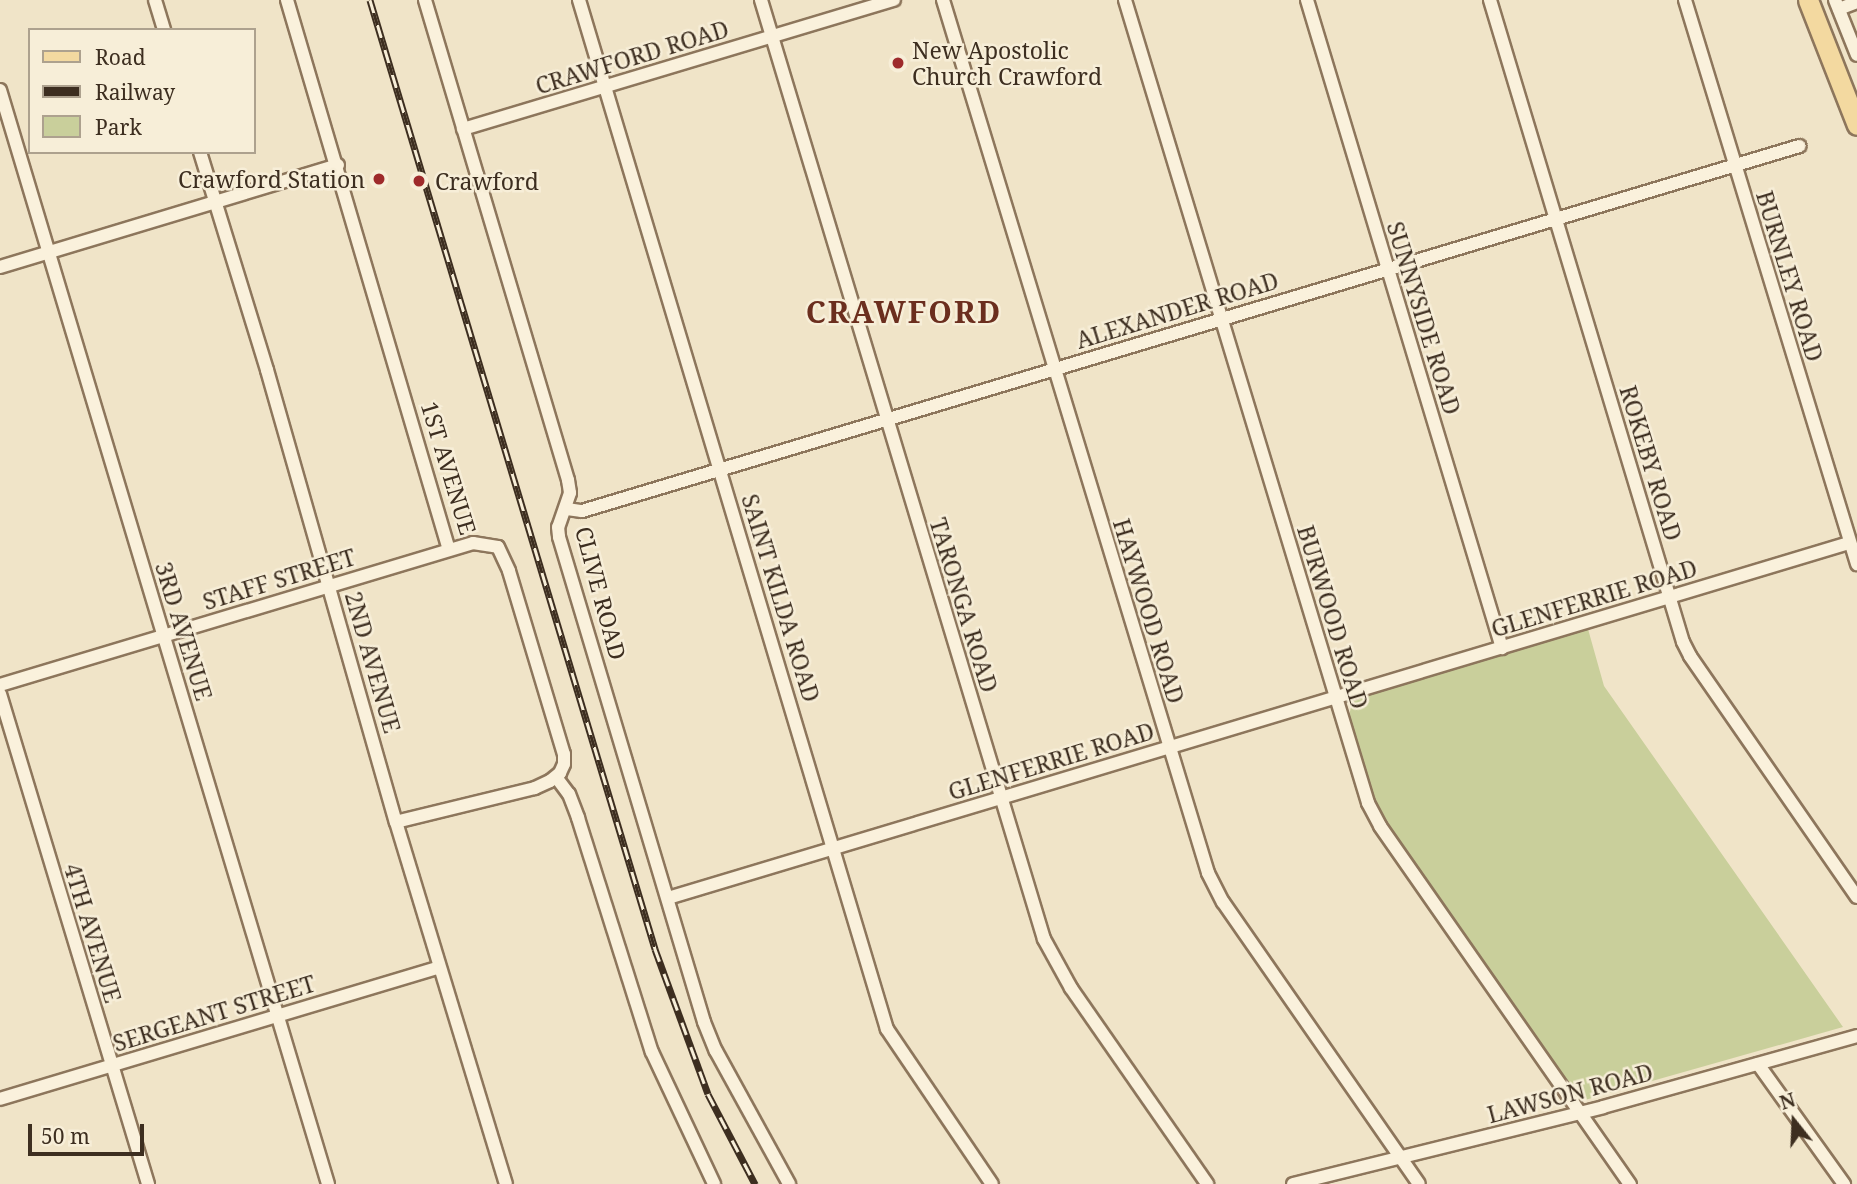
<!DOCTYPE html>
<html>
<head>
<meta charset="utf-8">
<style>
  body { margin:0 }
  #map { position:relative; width:1857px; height:1184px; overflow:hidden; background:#f0e4c8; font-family:"Noto Serif",serif }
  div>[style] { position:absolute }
  .green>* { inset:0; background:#c9cf9b }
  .roads { filter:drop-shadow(2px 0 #8d765c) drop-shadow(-2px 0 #8d765c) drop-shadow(0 2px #8d765c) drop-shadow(0 -2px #8d765c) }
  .minor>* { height:12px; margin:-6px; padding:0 6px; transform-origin:6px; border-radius:6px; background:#faf1dc }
  .primary>* { height:19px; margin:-9.5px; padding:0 9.5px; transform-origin:9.5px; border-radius:9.5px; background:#f3d9a0 }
  .rail>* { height:7px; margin-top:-3.5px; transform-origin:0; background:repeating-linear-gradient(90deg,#f7eed8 0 13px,#3d2e20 0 26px); box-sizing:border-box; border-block:2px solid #3d2e20 }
  .dots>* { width:19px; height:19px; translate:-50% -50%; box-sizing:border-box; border:4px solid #f7eed8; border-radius:50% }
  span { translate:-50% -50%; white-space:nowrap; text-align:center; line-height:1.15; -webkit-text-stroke:5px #f7eed8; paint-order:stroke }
  .poi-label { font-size:23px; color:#3d2e20 }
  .left { translate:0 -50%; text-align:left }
  .right { translate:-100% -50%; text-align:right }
  .street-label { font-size:23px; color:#3d2e20 }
  .district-label { font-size:30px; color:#6b2e1e; font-weight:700; letter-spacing:2px }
  .legend { position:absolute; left:28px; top:28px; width:228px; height:126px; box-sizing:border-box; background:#f7eed8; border:2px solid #ada18e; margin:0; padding:9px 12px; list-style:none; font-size:21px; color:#3d2e20 }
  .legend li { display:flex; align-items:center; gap:14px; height:35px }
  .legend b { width:35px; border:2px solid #ada18e }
  .north { position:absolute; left:1759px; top:1086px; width:70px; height:70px; -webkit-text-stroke:5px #f7eed8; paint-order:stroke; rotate:342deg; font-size:19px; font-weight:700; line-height:28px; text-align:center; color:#3d2e20 }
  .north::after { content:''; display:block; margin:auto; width:24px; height:32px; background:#3d2e20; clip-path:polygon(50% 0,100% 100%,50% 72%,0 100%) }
  .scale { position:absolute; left:28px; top:1124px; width:116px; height:32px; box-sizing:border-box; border:4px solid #3d2e20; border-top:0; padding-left:9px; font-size:21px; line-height:24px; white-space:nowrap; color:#3d2e20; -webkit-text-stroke:5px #f7eed8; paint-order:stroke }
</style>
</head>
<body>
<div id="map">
  <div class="green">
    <i style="clip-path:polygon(1588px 629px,1604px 686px,1843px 1027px,1585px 1100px,1576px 1094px,1384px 819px,1370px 789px,1348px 720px,1352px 703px,1359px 698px)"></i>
  </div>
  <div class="roads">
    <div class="minor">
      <i style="left:155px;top:0;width:31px;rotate:73deg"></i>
      <i style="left:287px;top:0;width:573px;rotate:73.59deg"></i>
      <i style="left:425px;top:0;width:501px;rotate:73.41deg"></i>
      <i style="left:568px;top:480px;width:13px;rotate:81deg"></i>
      <i style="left:570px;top:493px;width:36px;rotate:109deg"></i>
      <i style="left:558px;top:527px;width:10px;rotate:84deg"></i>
      <i style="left:559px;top:537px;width:506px;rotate:73.35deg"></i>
      <i style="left:704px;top:1022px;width:31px;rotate:68deg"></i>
      <i style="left:716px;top:1051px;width:152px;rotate:61.2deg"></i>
      <i style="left:579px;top:0;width:1074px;rotate:73.34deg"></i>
      <i style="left:887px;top:1029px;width:187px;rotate:55.9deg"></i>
      <i style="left:761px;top:0;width:981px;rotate:73.23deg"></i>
      <i style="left:1044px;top:939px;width:56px;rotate:61.1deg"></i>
      <i style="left:1071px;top:988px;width:239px;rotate:55.2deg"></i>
      <i style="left:943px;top:0;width:912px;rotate:73.11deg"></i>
      <i style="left:1208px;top:873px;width:33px;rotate:63deg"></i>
      <i style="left:1223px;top:902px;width:343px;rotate:55.2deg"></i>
      <i style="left:1125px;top:0;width:839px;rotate:73.16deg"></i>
      <i style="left:1368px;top:803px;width:26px;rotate:62deg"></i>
      <i style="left:1380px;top:826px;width:437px;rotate:55.1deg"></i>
      <i style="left:1307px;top:0;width:677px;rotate:73.25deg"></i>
      <i style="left:1490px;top:0;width:670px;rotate:73.27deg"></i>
      <i style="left:1683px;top:642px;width:16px;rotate:63deg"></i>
      <i style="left:1690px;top:656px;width:293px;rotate:55.3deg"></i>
      <i style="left:1685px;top:0;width:590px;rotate:73.04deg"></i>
      <i style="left:1835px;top:0;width:59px;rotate:68.2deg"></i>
      <i style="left:1839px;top:9px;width:19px;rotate:-21deg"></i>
      <i style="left:0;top:90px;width:1142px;rotate:73.31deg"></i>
      <i style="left:463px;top:129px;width:450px;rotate:-16.7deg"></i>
      <i style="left:200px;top:152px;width:228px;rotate:72.9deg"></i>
      <i style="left:267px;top:370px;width:470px;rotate:74.1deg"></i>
      <i style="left:396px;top:822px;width:378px;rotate:73.1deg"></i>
      <i style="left:0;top:267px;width:353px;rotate:-16.8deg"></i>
      <i style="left:567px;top:509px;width:15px;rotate:8deg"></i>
      <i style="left:582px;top:511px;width:1271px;rotate:-16.69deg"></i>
      <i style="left:0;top:685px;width:494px;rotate:-16.7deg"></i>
      <i style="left:473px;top:543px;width:25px;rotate:9deg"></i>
      <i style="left:498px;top:547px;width:26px;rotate:65deg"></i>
      <i style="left:509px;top:571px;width:191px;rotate:73.3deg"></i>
      <i style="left:564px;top:754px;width:10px;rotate:90deg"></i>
      <i style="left:564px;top:764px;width:10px;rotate:114deg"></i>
      <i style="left:560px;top:773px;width:13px;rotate:141deg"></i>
      <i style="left:550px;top:781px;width:17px;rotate:155deg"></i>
      <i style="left:535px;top:788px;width:143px;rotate:166.3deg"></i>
      <i style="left:0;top:694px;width:512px;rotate:73.19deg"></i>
      <i style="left:556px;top:777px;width:21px;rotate:53deg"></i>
      <i style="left:569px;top:794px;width:26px;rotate:69deg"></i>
      <i style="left:578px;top:818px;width:245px;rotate:72.5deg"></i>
      <i style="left:652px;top:1052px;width:146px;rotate:64.8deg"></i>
      <i style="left:668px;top:898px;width:1233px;rotate:-16.73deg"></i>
      <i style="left:1758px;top:1064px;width:148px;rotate:54.4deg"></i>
      <i style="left:0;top:1099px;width:458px;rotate:-16.7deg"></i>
      <i style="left:1293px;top:1184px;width:319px;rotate:-13.9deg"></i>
      <i style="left:1603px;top:1107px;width:264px;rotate:-15.6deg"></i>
    </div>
    <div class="primary">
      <i style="left:1808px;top:0;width:134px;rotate:68.6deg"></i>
    </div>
  </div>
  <div class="rail">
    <i style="left:370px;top:0;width:991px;rotate:73.28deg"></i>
    <i style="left:655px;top:949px;width:154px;rotate:69.9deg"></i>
    <i style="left:708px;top:1094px;width:102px;rotate:62.4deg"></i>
  </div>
  <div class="dots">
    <i style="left:898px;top:63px;background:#9e2a2b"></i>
    <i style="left:379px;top:179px;background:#9e2a2b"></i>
    <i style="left:419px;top:181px;background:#9e2a2b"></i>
  </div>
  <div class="poi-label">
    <span class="left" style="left:912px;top:63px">New Apostolic<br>Church Crawford</span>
    <span class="right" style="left:365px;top:179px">Crawford Station</span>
    <span class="left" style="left:435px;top:181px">Crawford</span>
  </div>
  <div class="street-label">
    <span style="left:632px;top:57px;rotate:-17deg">CRAWFORD ROAD</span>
    <span style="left:1790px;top:276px;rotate:73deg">BURNLEY ROAD</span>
    <span style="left:1177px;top:310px;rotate:-17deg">ALEXANDER ROAD</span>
    <span style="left:1424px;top:318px;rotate:73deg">SUNNYSIDE ROAD</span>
    <span style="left:1651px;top:463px;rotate:73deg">ROKEBY ROAD</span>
    <span style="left:449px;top:468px;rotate:73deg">1ST AVENUE</span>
    <span style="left:279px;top:579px;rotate:-17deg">STAFF STREET</span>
    <span style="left:601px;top:593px;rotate:75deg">CLIVE ROAD</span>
    <span style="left:781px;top:598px;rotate:73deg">SAINT KILDA ROAD</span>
    <span style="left:1594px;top:598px;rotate:-17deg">GLENFERRIE ROAD</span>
    <span style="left:964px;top:605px;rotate:73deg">TARONGA ROAD</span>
    <span style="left:1149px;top:611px;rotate:73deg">HAYWOOD ROAD</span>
    <span style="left:1333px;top:617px;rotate:73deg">BURWOOD ROAD</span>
    <span style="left:184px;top:631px;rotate:73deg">3RD AVENUE</span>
    <span style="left:373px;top:662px;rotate:74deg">2ND AVENUE</span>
    <span style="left:1051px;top:761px;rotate:-17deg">GLENFERRIE ROAD</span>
    <span style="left:93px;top:933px;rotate:73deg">4TH AVENUE</span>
    <span style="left:214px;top:1013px;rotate:-17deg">SERGEANT STREET</span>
    <span style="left:1570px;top:1093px;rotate:-15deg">LAWSON ROAD</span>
  </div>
  <div class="district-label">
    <span style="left:904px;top:312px">CRAWFORD</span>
  </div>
  <ul class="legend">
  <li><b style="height:9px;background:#f3d9a0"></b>Road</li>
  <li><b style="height:9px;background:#3d2e20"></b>Railway</li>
  <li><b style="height:19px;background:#c9cf9b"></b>Park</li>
  </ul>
  <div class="north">N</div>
  <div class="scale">50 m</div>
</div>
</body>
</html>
